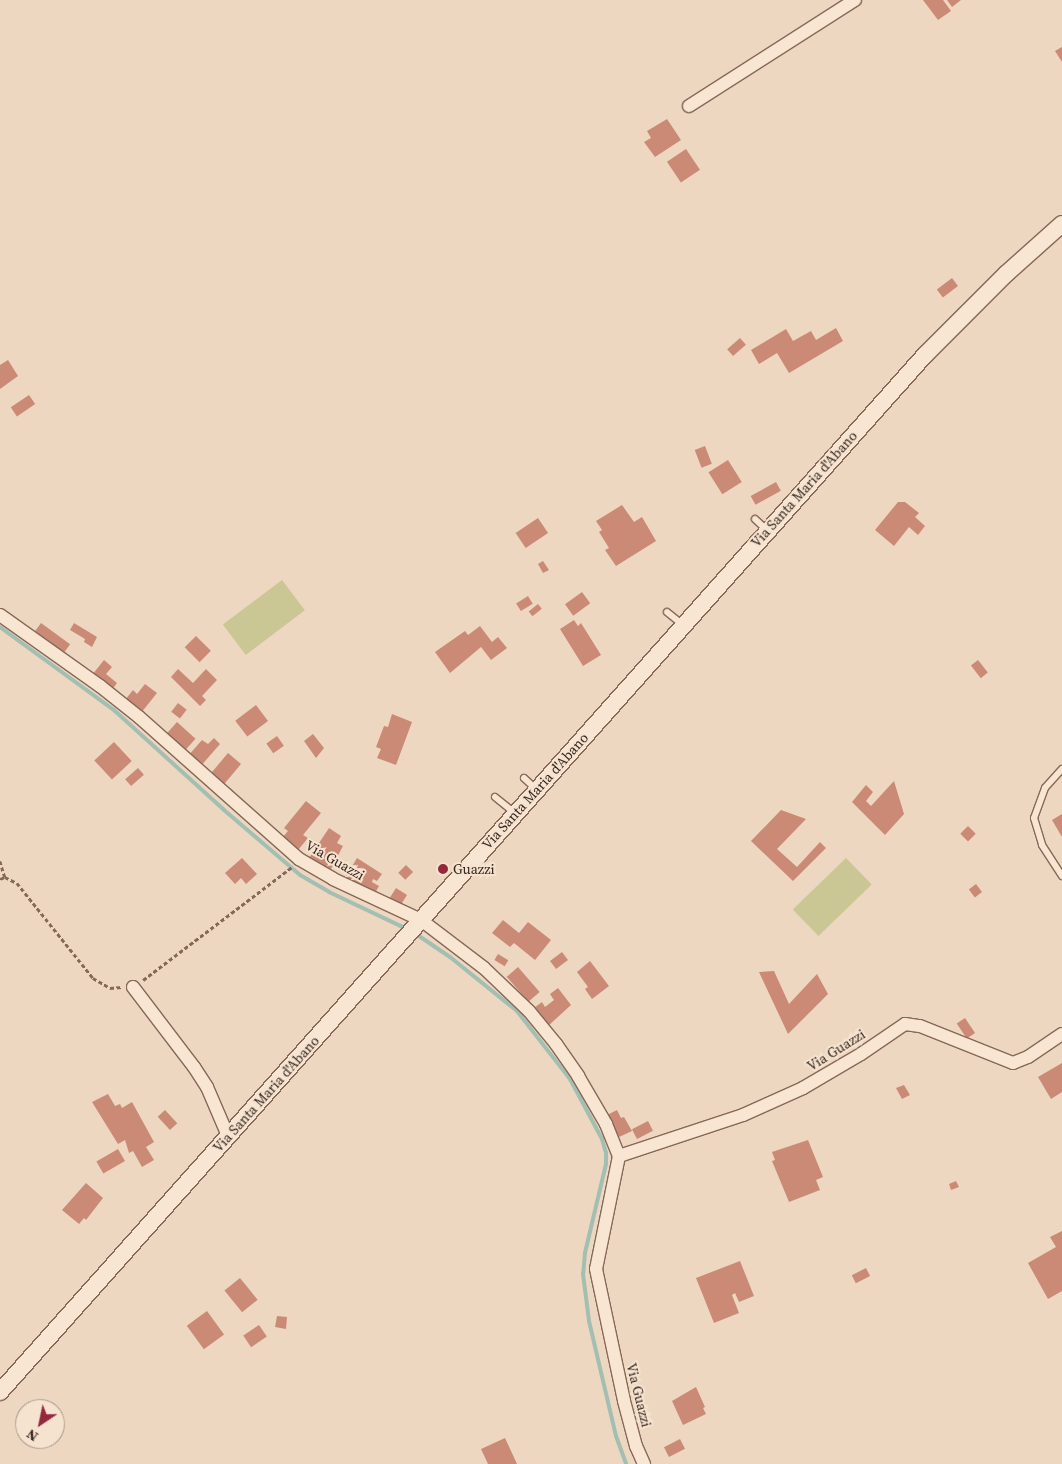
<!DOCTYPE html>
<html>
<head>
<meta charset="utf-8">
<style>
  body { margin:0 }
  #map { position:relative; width:1062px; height:1464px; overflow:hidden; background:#edd7c0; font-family:"Source Serif 4",serif }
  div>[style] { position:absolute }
  .green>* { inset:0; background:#cbc795; transform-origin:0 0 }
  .stream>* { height:4px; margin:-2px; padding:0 2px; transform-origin:2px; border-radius:2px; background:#a3bfb2 }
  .building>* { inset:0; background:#cb8a76; transform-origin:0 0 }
  .path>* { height:2.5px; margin-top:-1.25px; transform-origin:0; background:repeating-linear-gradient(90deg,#866858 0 4px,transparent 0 6.5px) }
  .roads { filter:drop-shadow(1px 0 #866858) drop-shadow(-1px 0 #866858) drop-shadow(0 1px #866858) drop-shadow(0 -1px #866858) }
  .service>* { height:6px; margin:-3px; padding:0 3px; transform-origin:3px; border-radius:3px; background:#f8e6d3 }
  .minor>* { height:12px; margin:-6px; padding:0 6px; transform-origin:6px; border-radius:6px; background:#f8e6d3 }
  .tertiary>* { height:16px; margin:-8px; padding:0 8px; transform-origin:8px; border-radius:8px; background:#f8e6d3 }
  .dots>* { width:14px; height:14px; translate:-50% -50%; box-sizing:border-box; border:2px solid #f5e3d0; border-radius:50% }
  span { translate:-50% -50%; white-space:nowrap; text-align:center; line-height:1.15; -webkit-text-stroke:4px #f5e3d0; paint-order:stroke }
  .street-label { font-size:14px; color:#36241d }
  .poi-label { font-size:14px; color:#36241d }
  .left { translate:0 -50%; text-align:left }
  .north { position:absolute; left:15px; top:1399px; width:50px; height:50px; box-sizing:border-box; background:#f5e3d0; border:1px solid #a99788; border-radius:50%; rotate:214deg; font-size:14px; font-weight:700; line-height:20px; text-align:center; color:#36241d }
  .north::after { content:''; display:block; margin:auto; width:18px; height:22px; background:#94293e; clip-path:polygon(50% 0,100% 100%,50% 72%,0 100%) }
</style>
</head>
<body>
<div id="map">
  <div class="green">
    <i style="left:282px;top:580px;width:38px;height:74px;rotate:53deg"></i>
    <i style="left:846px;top:858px;width:37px;height:74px;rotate:46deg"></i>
  </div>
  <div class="stream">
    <i style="left:0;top:627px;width:142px;rotate:36.1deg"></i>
    <i style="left:115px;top:711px;width:147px;rotate:42.2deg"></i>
    <i style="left:224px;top:810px;width:100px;rotate:40.5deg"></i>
    <i style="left:300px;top:875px;width:34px;rotate:30deg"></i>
    <i style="left:329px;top:892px;width:86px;rotate:25.4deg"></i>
    <i style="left:416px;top:934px;width:41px;rotate:34.1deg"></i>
    <i style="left:450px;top:957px;width:86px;rotate:38.9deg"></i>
    <i style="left:517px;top:1011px;width:86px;rotate:52.1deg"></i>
    <i style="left:570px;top:1079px;width:68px;rotate:61.9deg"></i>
    <i style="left:602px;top:1139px;width:15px;rotate:74deg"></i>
    <i style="left:606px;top:1153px;width:11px;rotate:90deg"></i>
    <i style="left:606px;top:1164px;width:91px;rotate:103.3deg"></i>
    <i style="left:585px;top:1253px;width:21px;rotate:95deg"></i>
    <i style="left:583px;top:1274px;width:47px;rotate:82.7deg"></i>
    <i style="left:589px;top:1321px;width:118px;rotate:76.8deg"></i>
    <i style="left:616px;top:1436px;width:30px;rotate:70deg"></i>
  </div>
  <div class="building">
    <i style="clip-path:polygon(923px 0,943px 0,951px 11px,938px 20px)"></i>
    <i style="clip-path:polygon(947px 0,961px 0,952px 7px)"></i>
    <i style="clip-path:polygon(1062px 47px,1062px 62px,1055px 51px)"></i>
    <i style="clip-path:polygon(667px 119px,681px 140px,655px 157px,644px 142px,651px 138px,647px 131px)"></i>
    <i style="left:686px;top:149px;width:25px;height:23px;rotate:56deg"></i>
    <i style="left:952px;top:278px;width:10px;height:19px;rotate:53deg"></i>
    <i style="clip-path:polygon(836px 328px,843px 341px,789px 373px,777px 353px,759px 364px,751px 350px,786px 329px,793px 341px,811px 331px,816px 340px)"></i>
    <i style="left:740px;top:338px;width:9px;height:17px;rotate:49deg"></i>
    <i style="clip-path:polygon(8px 360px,18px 376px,0 389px,0 365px)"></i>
    <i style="left:29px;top:395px;width:11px;height:22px;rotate:56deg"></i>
    <i style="left:705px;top:446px;width:19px;height:11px;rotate:69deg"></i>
    <i style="left:728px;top:460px;width:26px;height:23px;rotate:58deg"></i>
    <i style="left:776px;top:482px;width:10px;height:29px;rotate:61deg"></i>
    <i style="clip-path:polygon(898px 502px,905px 502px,919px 513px,915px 517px,925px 526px,918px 535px,909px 527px,894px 546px,875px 530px)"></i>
    <i style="clip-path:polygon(622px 505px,634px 522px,642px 517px,656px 541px,616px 566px,605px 550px,609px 548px,599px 532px,602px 530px,596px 521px)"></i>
    <i style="left:538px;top:518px;width:18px;height:27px;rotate:56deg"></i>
    <i style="clip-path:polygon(543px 561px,549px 570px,543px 573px,538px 564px)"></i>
    <i style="left:582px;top:592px;width:14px;height:21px;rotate:54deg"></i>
    <i style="left:528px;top:596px;width:9px;height:14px;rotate:58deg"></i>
    <i style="left:538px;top:604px;width:6px;height:12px;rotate:51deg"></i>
    <i style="clip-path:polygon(574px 620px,578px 626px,581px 623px,601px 655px,583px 666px,560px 629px)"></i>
    <i style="left:41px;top:623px;width:36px;height:13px;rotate:36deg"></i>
    <i style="clip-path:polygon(74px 623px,97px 637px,92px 647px,84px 642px,85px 639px,70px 630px)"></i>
    <i style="clip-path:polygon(480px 626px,492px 642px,498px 637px,507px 648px,491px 660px,481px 647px,450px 673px,435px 652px,465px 631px,468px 635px)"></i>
    <i style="left:196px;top:636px;width:21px;height:16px;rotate:45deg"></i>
    <i style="clip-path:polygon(104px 660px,112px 667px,106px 674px,117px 683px,112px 690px,92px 675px)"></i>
    <i style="left:978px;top:660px;width:16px;height:9px;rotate:52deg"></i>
    <i style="clip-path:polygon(178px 669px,193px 683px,206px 669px,217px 680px,202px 696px,206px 700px,200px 706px,171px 677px)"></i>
    <i style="clip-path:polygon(145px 684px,157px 693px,141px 713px,125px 700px,133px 690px,137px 694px)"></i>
    <i style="left:178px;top:703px;width:11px;height:11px;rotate:38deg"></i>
    <i style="left:256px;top:705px;width:20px;height:26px;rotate:53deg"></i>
    <i style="clip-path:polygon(392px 714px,412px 722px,396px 765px,377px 758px,381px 749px,376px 747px,384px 726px,388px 727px)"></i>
    <i style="left:177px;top:722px;width:25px;height:17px;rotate:42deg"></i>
    <i style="clip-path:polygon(313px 734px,324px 748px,316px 758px,304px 741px)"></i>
    <i style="left:277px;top:736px;width:12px;height:13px;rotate:55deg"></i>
    <i style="clip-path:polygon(214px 738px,220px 744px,200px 767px,188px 756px,202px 740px,208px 744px)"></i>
    <i style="left:114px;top:742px;width:26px;height:27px;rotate:47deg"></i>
    <i style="left:228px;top:753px;width:17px;height:30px;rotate:40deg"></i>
    <i style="left:138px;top:768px;width:9px;height:17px;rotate:49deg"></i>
    <i style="clip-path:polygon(894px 781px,904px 814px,885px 835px,852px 802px,866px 785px,873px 792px,866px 801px,871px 806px)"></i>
    <i style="clip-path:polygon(306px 801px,321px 813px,303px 835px,308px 838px,298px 850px,283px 837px,288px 831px,284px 828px)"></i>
    <i style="clip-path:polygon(781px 810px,806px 819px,777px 849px,797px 867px,820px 842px,826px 848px,793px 881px,751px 841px)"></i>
    <i style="clip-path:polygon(1062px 814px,1062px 837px,1052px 820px)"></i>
    <i style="left:968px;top:826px;width:11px;height:11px;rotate:45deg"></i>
    <i style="clip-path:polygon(329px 828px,341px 836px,337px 843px,343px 846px,330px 871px,309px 858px)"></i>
    <i style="clip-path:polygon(242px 858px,257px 874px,246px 884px,241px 878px,235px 884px,225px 873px)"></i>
    <i style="clip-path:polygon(357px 858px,382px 874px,377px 881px,373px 879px,372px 882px,379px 886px,374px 895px,345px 878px)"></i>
    <i style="left:406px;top:865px;width:10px;height:11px;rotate:45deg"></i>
    <i style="left:976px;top:884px;width:10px;height:9px;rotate:53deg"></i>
    <i style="left:396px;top:888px;width:13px;height:14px;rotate:32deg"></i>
    <i style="clip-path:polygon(503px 920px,519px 933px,528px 922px,551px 940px,535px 960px,514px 943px,510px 947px,492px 933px)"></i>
    <i style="left:562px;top:952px;width:10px;height:15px;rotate:53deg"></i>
    <i style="left:498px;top:954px;width:12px;height:7px;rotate:31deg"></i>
    <i style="clip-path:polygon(590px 961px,609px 986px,592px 999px,585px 989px,588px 987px,577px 972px)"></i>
    <i style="left:518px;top:967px;width:33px;height:15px;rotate:49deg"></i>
    <i style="clip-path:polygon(774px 971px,789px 1004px,817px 974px,828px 994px,788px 1034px,759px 972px)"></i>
    <i style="clip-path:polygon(558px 988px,571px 1005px,548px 1026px,534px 1008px,542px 1002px,545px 1007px,554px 1000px,550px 994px)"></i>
    <i style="left:965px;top:1018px;width:18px;height:10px;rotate:56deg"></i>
    <i style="clip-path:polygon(1062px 1063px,1062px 1092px,1051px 1099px,1038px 1077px)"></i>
    <i style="clip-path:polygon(904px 1085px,910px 1095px,902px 1099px,896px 1088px)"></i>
    <i style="clip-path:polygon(108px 1094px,115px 1106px,120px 1104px,122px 1108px,132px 1102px,154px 1142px,146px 1147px,154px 1160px,142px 1167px,133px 1151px,129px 1153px,125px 1140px,118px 1144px,92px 1102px)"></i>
    <i style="left:165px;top:1110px;width:18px;height:10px;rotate:47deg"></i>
    <i style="clip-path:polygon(617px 1110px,621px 1118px,624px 1117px,632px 1131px,619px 1137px,607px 1115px)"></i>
    <i style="left:648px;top:1121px;width:11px;height:18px;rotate:63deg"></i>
    <i style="clip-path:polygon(808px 1140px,823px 1177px,816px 1180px,820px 1190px,789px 1202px,772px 1161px,775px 1160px,772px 1152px)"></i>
    <i style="left:118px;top:1149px;width:14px;height:25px;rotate:60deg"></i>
    <i style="clip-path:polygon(956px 1181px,959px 1187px,951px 1190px,949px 1184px)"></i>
    <i style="clip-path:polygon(86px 1183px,103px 1198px,86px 1220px,84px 1218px,79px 1224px,62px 1210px)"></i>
    <i style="clip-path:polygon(1062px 1231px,1062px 1291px,1048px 1299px,1028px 1263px,1056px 1247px,1050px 1237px)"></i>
    <i style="clip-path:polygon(740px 1261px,754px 1296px,739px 1302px,735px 1293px,732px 1295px,739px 1313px,714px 1323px,696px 1278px)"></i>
    <i style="left:866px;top:1268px;width:9px;height:16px;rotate:63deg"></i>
    <i style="left:240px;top:1278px;width:28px;height:20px;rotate:51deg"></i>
    <i style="left:207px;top:1311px;width:29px;height:25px;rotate:54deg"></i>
    <i style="clip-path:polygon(277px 1316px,287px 1317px,286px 1329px,275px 1327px)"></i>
    <i style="left:259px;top:1325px;width:14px;height:19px;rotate:56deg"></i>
    <i style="clip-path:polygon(696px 1387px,705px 1407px,703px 1408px,706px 1414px,683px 1425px,672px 1401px)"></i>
    <i style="clip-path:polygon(505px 1438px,517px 1464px,488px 1464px,481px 1449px)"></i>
    <i style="left:680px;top:1439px;width:11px;height:18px;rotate:63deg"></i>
  </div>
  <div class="path">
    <i style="left:0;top:861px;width:17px;rotate:73deg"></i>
    <i style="left:0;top:879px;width:5px;rotate:-22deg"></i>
    <i style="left:5px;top:877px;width:13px;rotate:27deg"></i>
    <i style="left:17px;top:883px;width:122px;rotate:51.3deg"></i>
    <i style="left:93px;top:978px;width:20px;rotate:30deg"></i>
    <i style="left:110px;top:988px;width:12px;rotate:-5deg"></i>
    <i style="left:143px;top:980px;width:187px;rotate:-37.2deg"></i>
  </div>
  <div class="roads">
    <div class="service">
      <i style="left:755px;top:519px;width:16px;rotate:43deg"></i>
      <i style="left:667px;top:612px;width:21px;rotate:39deg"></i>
      <i style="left:1062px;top:769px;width:25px;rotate:132deg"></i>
      <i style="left:1045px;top:788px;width:32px;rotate:110deg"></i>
      <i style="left:1034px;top:818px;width:28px;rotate:73deg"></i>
      <i style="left:1042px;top:845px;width:37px;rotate:57deg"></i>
      <i style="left:524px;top:778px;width:16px;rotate:43deg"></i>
      <i style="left:495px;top:797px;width:26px;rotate:39deg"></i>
    </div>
    <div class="minor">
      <i style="left:689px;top:106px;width:197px;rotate:-32.6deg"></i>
      <i style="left:0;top:615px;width:123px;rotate:35.4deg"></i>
      <i style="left:100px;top:686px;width:50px;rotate:38.5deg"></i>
      <i style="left:139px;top:717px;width:214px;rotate:41.6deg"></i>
      <i style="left:299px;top:859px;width:39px;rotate:30deg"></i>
      <i style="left:333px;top:879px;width:97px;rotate:25deg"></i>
      <i style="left:421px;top:920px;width:79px;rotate:37.3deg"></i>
      <i style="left:484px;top:968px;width:62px;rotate:43.7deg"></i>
      <i style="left:529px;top:1011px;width:43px;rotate:50.7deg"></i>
      <i style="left:556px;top:1044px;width:39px;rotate:55deg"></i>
      <i style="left:578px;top:1076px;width:56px;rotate:59.7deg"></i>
      <i style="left:606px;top:1124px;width:35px;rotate:68deg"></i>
      <i style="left:619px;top:1156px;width:115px;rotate:101.5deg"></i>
      <i style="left:596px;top:1269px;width:135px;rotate:78deg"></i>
      <i style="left:624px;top:1401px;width:47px;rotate:75.1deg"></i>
      <i style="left:636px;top:1446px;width:20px;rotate:66deg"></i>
      <i style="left:133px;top:987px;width:101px;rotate:52.7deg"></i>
      <i style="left:194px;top:1067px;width:24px;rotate:57deg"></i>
      <i style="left:207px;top:1087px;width:53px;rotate:66.8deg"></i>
      <i style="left:619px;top:1156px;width:131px;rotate:-18.3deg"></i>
      <i style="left:743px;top:1115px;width:66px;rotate:-24.2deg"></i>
      <i style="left:803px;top:1088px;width:67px;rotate:-30.4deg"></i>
      <i style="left:861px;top:1054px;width:53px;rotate:-34.3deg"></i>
      <i style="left:905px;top:1024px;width:15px;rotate:8deg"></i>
      <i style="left:920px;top:1026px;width:100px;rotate:21.7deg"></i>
      <i style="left:1013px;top:1063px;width:16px;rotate:-22deg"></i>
      <i style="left:1028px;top:1057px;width:41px;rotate:-34.1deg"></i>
    </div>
    <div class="tertiary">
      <i style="left:0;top:1392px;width:1390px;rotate:-48.27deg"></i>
      <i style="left:925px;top:355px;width:115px;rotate:-45deg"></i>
      <i style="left:1006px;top:274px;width:75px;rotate:-41.8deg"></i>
    </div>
  </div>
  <div class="dots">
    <i style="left:443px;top:869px;background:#94293e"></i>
  </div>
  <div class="street-label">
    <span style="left:804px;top:489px;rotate:-48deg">Via Santa Maria d'Abano</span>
    <span style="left:535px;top:791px;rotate:-48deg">Via Santa Maria d'Abano</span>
    <span style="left:335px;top:860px;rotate:30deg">Via Guazzi</span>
    <span style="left:836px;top:1050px;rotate:-32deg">Via Guazzi</span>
    <span style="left:266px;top:1094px;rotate:-48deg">Via Santa Maria d'Abano</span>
    <span style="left:639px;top:1395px;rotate:76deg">Via Guazzi</span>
  </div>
  <div class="poi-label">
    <span class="left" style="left:453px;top:869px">Guazzi</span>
  </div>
  <div class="north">N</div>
</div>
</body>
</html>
